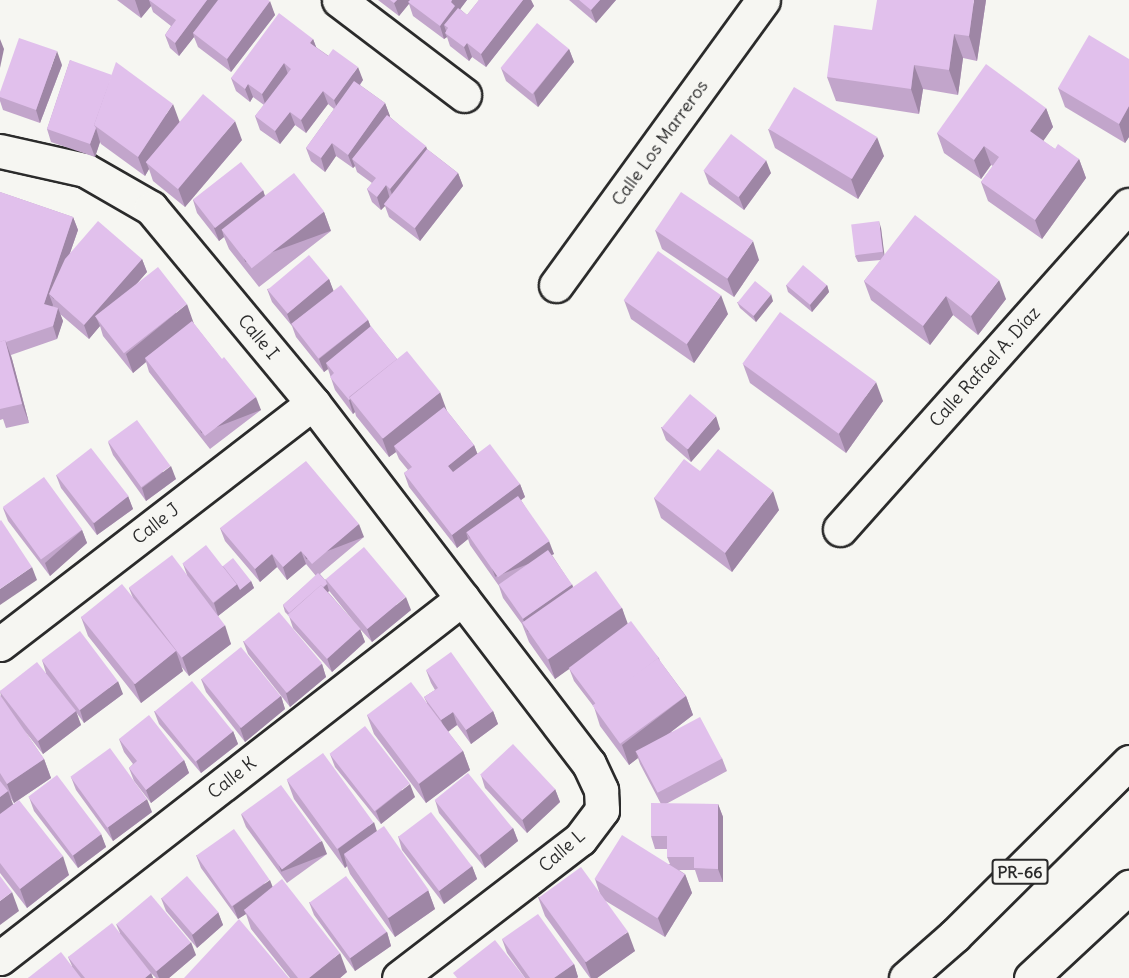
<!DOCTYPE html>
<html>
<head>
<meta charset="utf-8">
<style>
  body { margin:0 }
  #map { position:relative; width:1129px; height:978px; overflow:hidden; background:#f6f6f2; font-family:Delius,sans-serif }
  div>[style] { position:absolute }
  .roads { filter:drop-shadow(2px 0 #2b2b2b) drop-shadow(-2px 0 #2b2b2b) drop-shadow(0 2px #2b2b2b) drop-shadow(0 -2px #2b2b2b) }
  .street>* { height:33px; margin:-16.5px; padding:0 16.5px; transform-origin:16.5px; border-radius:16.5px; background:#f6f6f2 }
  .highway>* { height:33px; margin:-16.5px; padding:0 16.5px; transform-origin:16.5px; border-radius:16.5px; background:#f6f6f2 }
  .wall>* { inset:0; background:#c2a5cb }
  .shaded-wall>* { inset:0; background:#9e86a5; transform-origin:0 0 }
  .building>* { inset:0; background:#e1c0ec; transform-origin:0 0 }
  span { translate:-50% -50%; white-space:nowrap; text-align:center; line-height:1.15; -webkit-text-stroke:6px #f6f6f2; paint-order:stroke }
  .shield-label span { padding:2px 4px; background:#f6f6f2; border:2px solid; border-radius:4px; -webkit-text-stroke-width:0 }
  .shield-label { font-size:16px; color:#2b2b2b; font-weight:700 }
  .street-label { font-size:18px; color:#2b2b2b }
</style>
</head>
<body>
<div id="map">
  <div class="roads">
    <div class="street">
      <i style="left:339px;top:0;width:157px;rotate:37.2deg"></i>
      <i style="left:0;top:151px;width:87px;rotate:12.6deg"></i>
      <i style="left:85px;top:170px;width:76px;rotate:29.9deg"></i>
      <i style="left:151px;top:208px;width:254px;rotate:50.3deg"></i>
      <i style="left:313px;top:403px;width:454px;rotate:52.6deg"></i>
      <i style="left:589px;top:764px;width:29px;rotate:65deg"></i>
      <i style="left:601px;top:790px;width:20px;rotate:87deg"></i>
      <i style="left:602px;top:810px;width:36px;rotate:127deg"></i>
      <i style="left:580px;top:839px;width:228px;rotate:142.5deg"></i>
      <i style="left:556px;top:285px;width:352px;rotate:-54deg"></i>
      <i style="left:840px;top:529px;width:434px;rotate:-48.3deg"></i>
      <i style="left:0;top:644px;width:395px;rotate:-37.6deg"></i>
      <i style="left:0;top:958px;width:586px;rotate:-37.87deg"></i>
    </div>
    <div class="highway">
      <i style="left:906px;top:978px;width:64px;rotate:-41.2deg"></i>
      <i style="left:954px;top:936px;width:247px;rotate:-44.8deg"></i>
      <i style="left:1031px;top:978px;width:134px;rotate:-42.9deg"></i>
    </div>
  </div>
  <div class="wall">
    <i style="clip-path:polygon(117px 0,268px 0,275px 15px,231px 72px,198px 47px,194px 37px,179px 56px,170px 48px,165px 35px,171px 26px,153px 12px,151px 6px,141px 18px)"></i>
    <i style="clip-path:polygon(378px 0,467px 0,460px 9px,467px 15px,479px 0,531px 0,534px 6px,486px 67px,472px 57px,469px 61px,450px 46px,447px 37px,444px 39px,413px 16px,409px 4px,399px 16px)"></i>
    <i style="clip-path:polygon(569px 0,616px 0,596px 23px)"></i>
    <i style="clip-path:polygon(986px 0,977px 61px,963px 58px,958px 95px,923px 89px,919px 114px,836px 101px,827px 77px,872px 30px)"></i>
    <i style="clip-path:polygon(313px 39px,316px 47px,363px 80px,360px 85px,385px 103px,390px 117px,427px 149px,458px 173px,463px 186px,420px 241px,389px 217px,385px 206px,381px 210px,372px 202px,367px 189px,372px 183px,357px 172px,355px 166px,353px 168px,336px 156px,325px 172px,311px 161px,306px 148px,334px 109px,328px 104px,306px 133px,295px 125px,280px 144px,260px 130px,255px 116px,264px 105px,253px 97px,250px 102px,236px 91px,231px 78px)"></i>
    <i style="clip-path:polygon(569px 49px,574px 62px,538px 107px,506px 81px,501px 68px)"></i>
    <i style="clip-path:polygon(1129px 59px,1129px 137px,1125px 143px,1065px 107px,1058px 88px)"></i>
    <i style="clip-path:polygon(70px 60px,180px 122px,242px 140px,185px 207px,153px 181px,149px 169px,145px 176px,101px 144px,100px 142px,95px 157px,51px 142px,47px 129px)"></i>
    <i style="clip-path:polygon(62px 65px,40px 123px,3px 110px,0 101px,0 92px)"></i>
    <i style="clip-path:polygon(1046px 108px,1053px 127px,1043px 141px,1055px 149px,1079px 159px,1086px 178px,1042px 239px,988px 201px,981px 182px,993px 166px,991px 165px,981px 179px,944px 153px,937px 133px)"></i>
    <i style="clip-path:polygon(768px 129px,884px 156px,858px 199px,775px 148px)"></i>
    <i style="clip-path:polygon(704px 171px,771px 173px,744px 210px,709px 184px)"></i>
    <i style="clip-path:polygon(263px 190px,265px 196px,324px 212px,331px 231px,259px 287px,229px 249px,224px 237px,219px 241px,197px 213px,193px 200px)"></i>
    <i style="clip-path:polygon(0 192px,73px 217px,78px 230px,70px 253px,142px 259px,147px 272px,134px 286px,194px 324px,261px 410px,210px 449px,149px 372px,146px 362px,133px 373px,103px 336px,100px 326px,89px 339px,60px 314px,63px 321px,57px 339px,11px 355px,29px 423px,6px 428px,3px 419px,0 420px)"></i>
    <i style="clip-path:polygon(881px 228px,884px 255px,1006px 299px,978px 335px,953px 315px,930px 345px,871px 300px,864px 281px,881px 260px,858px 262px,855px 256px)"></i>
    <i style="clip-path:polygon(655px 230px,759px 260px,734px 297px,662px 249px)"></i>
    <i style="clip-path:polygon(329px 279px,333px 291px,368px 320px,371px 327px,397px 359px,447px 411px,474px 445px,477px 453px,520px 484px,525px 497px,521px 500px,554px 554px,552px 555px,573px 587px,622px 608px,627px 624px,659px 658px,660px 661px,686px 696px,693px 715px,671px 732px,722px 758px,727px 771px,666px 804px,718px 804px,723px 817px,723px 882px,699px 882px,695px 870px,679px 870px,685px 874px,692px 893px,665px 937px,604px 900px,635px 951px,597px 978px,590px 978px,545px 916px,538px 897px,600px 894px,595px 879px,670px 864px,667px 857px,667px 849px,655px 849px,651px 836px,661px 804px,640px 764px,638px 758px,629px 765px,600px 726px,594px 707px,574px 681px,569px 668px,555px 679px,529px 642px,522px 624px,503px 598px,499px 586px,470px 545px,468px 539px,457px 548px,409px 487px,404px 473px,408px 470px,399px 459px,396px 452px,389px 457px,356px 416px,355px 412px,353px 414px,335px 390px,328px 369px,324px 372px,296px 337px,292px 326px,272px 302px,267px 289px)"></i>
    <i style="clip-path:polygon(786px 285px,827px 285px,829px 292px,812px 312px,788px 292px)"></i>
    <i style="clip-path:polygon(624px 300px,728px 314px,694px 363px,631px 319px)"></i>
    <i style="clip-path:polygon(773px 301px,756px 322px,740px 308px,737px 302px)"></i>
    <i style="clip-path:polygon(743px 364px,883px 401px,846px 453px,750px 383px)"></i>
    <i style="clip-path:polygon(661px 427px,720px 429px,691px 462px,666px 440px)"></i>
    <i style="clip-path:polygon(108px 442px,176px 479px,146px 501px,113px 455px)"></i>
    <i style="clip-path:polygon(700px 471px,779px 510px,732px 572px,661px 518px,654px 498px)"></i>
    <i style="clip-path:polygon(56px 475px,128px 496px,133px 509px,97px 535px,61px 488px)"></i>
    <i style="clip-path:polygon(3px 508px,82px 530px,87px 543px,50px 576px,8px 521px)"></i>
    <i style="clip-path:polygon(evenodd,220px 528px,364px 537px,320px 574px,326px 581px,325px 579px,411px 610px,372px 642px,360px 629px,365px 642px,332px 672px,293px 628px,289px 616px,285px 612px,283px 605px,316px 576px,306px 564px,287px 580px,277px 567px,260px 582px,225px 541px,220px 528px,329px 591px,330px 592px,359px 628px,328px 592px,329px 591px)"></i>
    <i style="clip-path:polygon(183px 564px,223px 566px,251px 581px,254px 588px,218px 616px,231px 644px,189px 676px,180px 665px,183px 671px,141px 703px,88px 636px,81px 617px,133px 598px,129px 588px,187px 575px)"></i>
    <i style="clip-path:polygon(243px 641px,322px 664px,326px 677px,290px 707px,248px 654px)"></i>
    <i style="clip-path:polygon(42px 660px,123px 694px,84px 723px,76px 712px,81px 725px,43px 754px,24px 730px,44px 759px,51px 778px,14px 803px,10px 797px,13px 804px,69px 875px,27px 908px,0 873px,0 695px,1px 697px,0 691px,46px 673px)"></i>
    <i style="clip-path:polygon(426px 670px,493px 711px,498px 724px,471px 744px,457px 725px,448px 732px,463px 751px,470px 770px,426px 803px,374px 734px,367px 715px,427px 703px,424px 697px,435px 690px,431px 683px)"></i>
    <i style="clip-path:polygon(201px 679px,281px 696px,285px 709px,245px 742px,206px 692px)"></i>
    <i style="clip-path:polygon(154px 711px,233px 731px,238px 744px,201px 773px,159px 724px)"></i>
    <i style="clip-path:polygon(119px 739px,184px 760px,189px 773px,151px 803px,134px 781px,129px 768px,133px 764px,124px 752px)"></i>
    <i style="clip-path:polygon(330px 754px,415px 797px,381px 824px,335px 767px)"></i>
    <i style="clip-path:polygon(481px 775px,555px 789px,560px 802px,527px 833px,485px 788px)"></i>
    <i style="clip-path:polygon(71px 777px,152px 812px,113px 841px,76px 790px)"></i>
    <i style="clip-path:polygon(287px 780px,377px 831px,428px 890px,435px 909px,395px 937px,350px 874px,347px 866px,345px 868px,294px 799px)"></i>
    <i style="clip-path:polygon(29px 797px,101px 834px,106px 847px,78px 868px,34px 811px)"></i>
    <i style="clip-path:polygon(435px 800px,513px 828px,518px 841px,485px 868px,439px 813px)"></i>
    <i style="clip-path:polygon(241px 814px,327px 854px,287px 883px,246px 827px)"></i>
    <i style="clip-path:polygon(398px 836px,472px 866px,477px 879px,444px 904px,402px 850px)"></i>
    <i style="clip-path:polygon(196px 855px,273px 887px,347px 972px,340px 978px,290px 978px,251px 929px,246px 914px,238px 919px,201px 868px)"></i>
    <i style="clip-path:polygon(161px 898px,218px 912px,223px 925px,197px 948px,166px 911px)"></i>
    <i style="clip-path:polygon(309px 902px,387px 932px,391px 946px,355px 971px,314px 915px)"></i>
    <i style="clip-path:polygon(116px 924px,196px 955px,169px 978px,156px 978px,151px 973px,153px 978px,28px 978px,72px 966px,68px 957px,120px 933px)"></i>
    <i style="clip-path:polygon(502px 939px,574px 964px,578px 977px,577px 978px,525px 978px,507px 953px)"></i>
  </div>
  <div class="shaded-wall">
    <i style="clip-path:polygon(135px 0,149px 0,151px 6px,141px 18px)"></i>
    <i style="clip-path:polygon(207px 0,222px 0,193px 33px,194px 37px,179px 56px,175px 43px)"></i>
    <i style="clip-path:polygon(397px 0,412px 0,399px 16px,394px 3px)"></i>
    <i style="clip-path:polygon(452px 0,467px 0,458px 12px,448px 28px,444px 25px,447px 34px,445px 33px,447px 37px,444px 39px,440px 26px)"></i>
    <i style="clip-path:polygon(523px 0,531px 0,534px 6px,486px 67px,481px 54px)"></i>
    <i style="clip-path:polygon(600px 0,616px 0,596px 23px,591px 10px)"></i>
    <i style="clip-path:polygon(974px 0,986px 0,977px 61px,969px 36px)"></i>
    <i style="clip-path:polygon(270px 1px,275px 15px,231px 72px,227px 59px)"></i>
    <i style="clip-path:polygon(954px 34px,963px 58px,958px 95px,949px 70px)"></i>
    <i style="clip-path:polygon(0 39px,4px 49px,0 68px)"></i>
    <i style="clip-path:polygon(313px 39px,318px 52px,310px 43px)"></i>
    <i style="clip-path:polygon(467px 43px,472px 57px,469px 61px,464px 47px)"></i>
    <i style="clip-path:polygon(569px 49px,574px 62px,538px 107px,534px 93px)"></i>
    <i style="clip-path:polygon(57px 51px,62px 65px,40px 123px,36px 110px)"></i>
    <i style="clip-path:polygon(284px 63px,289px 77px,266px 107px,262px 94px)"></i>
    <i style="clip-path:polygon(914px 65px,923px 89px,919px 114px,911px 89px)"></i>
    <i style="clip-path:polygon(358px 67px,363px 80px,339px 113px,334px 100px)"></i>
    <i style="clip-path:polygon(248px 84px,253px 97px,250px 102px,245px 89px)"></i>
    <i style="clip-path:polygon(323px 91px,328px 104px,306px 133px,301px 120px)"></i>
    <i style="clip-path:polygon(385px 103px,390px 116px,357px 162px,352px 159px,355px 166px,353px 168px,348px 155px)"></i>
    <i style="clip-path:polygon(173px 104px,180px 123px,146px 162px,149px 169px,145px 176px,138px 157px)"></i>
    <i style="clip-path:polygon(1129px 106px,1129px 137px,1125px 143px,1119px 124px)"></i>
    <i style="clip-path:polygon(1046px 108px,1053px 127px,1037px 150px,1030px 131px)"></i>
    <i style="clip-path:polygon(290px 112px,295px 125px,280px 144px,275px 131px)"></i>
    <i style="clip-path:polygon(235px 121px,242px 140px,185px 207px,178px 188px)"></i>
    <i style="clip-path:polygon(96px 128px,100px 142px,95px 157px,90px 144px)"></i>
    <i style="clip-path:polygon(877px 137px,884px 156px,858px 199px,851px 179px)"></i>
    <i style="clip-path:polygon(332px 143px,336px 156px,325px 172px,321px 158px)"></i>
    <i style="clip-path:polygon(426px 146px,430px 159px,395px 203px,390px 189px)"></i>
    <i style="clip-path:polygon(984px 146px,991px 165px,981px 179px,974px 160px)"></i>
    <i style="clip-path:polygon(1079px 159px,1086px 178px,1042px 239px,1035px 220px)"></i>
    <i style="clip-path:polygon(766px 160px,771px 173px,744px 210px,739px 197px)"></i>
    <i style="clip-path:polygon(458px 173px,463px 186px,420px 241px,415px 228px)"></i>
    <i style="clip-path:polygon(386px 185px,390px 199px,384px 204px,385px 206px,381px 210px,377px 197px)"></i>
    <i style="clip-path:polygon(263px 190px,267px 203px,222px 230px,224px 237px,219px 241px,214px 228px)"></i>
    <i style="left:324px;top:212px;width:20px;height:91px;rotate:70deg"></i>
    <i style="clip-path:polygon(73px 217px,78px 230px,54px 299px,49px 294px,53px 305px,48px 317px,44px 304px)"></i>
    <i style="clip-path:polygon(879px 221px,881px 228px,885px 259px,883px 252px)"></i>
    <i style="clip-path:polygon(753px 241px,759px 260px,734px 297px,727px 278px)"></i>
    <i style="clip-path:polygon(142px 259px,147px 272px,102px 324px,96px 317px,100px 326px,89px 339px,84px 325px)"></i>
    <i style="clip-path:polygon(329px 279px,334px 292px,291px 324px,292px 327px,287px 314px)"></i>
    <i style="clip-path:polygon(999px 280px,1006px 299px,978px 335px,971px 316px)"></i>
    <i style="clip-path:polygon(827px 285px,829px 292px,812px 312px,810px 305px)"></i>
    <i style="clip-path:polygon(771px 294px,773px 301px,756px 322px,753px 315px)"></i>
    <i style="clip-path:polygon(721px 295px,728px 314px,694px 363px,687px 344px)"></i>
    <i style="clip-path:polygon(946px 296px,953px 315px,930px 345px,923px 326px)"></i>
    <i style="clip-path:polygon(187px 304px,194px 324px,145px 358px,146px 362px,133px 373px,126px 354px)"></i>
    <i style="clip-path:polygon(58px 308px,63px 321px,57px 339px,53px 326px)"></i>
    <i style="clip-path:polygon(368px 320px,373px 333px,326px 363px,328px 369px,324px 372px,319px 359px)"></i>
    <i style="clip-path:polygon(5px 340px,12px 359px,29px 423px,22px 404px)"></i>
    <i style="clip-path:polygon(876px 382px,883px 401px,846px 453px,839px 434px)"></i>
    <i style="clip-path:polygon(440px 392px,447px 411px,394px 446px,396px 452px,389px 457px,382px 438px)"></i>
    <i style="left:256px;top:397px;width:14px;height:64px;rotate:69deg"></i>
    <i style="clip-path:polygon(350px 399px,355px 412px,353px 414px,349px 400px)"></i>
    <i style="clip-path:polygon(716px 416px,720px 429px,691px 462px,687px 449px)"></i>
    <i style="clip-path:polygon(474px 445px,479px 458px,453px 479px,448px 466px)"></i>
    <i style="clip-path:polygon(171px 466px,176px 479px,146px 501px,142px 488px)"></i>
    <i style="clip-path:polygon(520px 484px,525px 497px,470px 538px,466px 532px,468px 539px,457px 548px,452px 535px)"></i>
    <i style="clip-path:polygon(773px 491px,779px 510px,732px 572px,725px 553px)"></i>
    <i style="clip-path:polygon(128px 496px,133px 509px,97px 535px,93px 522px)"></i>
    <i style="left:359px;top:524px;width:14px;height:62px;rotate:69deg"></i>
    <i style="clip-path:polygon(82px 530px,87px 543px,50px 576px,45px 563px)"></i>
    <i style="left:549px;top:541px;width:14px;height:63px;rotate:69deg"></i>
    <i style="clip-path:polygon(301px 551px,306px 564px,287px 580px,283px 567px)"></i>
    <i style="clip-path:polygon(272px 554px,277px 567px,260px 582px,255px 569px)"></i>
    <i style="clip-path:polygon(32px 567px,37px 580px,0 605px,0 589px)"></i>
    <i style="clip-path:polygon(251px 581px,254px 588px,218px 616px,214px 603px,237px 584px)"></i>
    <i style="clip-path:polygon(327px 584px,329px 591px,294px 622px,293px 620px)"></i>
    <i style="clip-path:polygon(572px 584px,577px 598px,528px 632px,523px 619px)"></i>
    <i style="clip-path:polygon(406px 597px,411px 610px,372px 642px,367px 629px)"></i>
    <i style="clip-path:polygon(622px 608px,629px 627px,555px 679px,548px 659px)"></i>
    <i style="clip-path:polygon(225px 625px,231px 644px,189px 676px,182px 657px)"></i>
    <i style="clip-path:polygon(360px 629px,365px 642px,332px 672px,327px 658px)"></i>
    <i style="clip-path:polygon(176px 651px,183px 671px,141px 703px,134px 684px)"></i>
    <i style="clip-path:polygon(322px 664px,326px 677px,290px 707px,286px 693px)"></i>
    <i style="clip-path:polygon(118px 681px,123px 694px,84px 723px,80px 710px)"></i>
    <i style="clip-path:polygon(281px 696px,285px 709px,245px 742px,240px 728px)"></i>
    <i style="clip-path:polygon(686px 696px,693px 715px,638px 757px,635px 751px,638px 758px,629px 765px,622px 745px)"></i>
    <i style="clip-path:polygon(76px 711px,81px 725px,43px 754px,38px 741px)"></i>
    <i style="clip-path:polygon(493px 711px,498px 724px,471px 744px,466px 730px)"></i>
    <i style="clip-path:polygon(453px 712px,457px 725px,446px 733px,441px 720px)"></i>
    <i style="clip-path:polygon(233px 731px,238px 744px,201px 773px,196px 760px)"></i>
    <i style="clip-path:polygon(463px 751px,470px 770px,426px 803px,419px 784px)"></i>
    <i style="clip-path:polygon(44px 759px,51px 778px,14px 803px,7px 784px)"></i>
    <i style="clip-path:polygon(184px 760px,189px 773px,151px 803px,146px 790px)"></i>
    <i style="clip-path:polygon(410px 784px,415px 797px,381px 824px,376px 811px)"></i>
    <i style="clip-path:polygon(555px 789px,560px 802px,527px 833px,522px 819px)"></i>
    <i style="clip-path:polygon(8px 791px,15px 810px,0 821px,0 797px)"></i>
    <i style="clip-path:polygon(147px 799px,152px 812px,113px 841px,108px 827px)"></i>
    <i style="clip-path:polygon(718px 804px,723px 817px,723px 882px,718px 869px)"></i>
    <i style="clip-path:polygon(374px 822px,380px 841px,344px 855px,347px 866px,345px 868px,338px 849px)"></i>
    <i style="clip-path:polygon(513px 828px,518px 841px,485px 868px,480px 855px)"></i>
    <i style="clip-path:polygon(101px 834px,106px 847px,78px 868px,73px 855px)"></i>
    <i style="left:322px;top:841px;width:14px;height:49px;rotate:69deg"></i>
    <i style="clip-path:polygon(63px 856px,69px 875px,27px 908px,20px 889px)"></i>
    <i style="clip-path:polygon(472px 866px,477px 879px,444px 904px,439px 891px)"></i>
    <i style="clip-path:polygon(685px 874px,692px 893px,665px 937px,658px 918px)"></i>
    <i style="clip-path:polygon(270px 880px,275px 893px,244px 910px,246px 914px,238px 919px,233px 906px)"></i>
    <i style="clip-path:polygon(428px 890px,435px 909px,395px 937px,388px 918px)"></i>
    <i style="clip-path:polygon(12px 892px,19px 911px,0 925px,0 901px)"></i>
    <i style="clip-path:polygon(218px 912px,223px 925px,197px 948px,192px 935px)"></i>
    <i style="clip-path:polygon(387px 932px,391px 946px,355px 971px,350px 958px)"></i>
    <i style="clip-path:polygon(628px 932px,635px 951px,597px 978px,591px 978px,585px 962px)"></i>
    <i style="clip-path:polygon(191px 942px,196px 955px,169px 978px,159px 978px,156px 971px)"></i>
    <i style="clip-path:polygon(340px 953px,347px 972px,340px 978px,309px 978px)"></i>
    <i style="clip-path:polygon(574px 964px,578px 977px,577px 978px,554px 978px)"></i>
    <i style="clip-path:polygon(151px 973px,153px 978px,145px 978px)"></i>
  </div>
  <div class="building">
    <i style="clip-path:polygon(149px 0,207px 0,175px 43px,165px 35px,176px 20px)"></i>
    <i style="clip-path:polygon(218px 0,268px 0,270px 1px,227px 59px,193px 33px)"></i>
    <i style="clip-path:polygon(390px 0,397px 0,394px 3px)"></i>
    <i style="clip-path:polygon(410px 0,452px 0,451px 2px,455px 6px,440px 26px,408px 2px)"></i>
    <i style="clip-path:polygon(479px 0,523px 0,481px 54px,467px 43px,464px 47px,445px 33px,448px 28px,444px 25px,458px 8px,467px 15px)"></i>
    <i style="clip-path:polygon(579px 0,600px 0,591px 10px)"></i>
    <i style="clip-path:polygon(877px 0,974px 0,969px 36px,954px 34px,949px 70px,914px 65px,911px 89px,827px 77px,834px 25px,872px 30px)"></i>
    <i style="clip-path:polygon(279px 13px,313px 39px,310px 43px,328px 56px,333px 49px,358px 67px,334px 100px,323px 91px,301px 120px,290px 112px,275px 131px,255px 116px,291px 69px,284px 63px,262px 94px,248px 84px,245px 89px,231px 78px)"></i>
    <i style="left:537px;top:23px;width:41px;height:58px;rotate:39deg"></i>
    <i style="clip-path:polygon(1089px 35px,1129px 59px,1129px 106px,1119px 124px,1058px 88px)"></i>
    <i style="clip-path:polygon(19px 38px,57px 51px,36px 110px,0 97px,0 92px)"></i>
    <i style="clip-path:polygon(70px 60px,112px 75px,94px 125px,96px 128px,90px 144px,47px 129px)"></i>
    <i style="clip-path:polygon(116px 62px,173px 104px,138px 157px,94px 125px)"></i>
    <i style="clip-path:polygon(986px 64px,1046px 108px,1030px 131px,1055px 149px,1058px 144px,1079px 159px,1035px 220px,981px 182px,999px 157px,984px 146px,974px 160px,937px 133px)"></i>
    <i style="clip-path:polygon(354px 81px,385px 103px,348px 155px,332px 143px,321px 158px,306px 148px)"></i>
    <i style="left:794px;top:87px;width:97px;height:49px;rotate:31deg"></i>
    <i style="left:203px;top:94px;width:42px;height:89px;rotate:40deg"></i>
    <i style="clip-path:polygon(387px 115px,426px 146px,390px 189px,386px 185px,377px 197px,367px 189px,376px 178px,352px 159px)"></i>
    <i style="left:731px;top:134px;width:44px;height:46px;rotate:37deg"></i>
    <i style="left:427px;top:149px;width:39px;height:70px;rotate:38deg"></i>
    <i style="left:241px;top:162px;width:36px;height:61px;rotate:52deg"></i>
    <i style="left:294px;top:173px;width:49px;height:92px;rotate:52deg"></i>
    <i style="clip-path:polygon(0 192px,73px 217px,44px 304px,58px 308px,53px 326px,6px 342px,5px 340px,0 342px)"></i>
    <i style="left:681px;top:192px;width:87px;height:46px;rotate:34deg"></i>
    <i style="clip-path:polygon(915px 215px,999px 280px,971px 316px,946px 296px,923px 326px,864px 281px)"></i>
    <i style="clip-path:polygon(98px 221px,142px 259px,84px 325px,49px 294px,65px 259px)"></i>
    <i style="left:879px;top:221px;width:31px;height:28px;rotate:83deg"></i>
    <i style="left:658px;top:251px;width:77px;height:60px;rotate:35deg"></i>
    <i style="left:309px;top:255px;width:31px;height:54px;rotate:50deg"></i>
    <i style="left:803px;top:265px;width:31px;height:26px;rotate:40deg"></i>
    <i style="left:158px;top:267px;width:47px;height:80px;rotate:52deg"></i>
    <i style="left:755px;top:281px;width:21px;height:28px;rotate:39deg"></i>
    <i style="left:341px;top:285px;width:44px;height:63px;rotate:52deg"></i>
    <i style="left:780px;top:312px;width:119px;height:64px;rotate:36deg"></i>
    <i style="clip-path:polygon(192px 321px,222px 359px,224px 357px,256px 397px,205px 436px,145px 358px)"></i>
    <i style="clip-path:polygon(371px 326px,397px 359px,349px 397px,350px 399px,349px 400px,330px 377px,334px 373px,326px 363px)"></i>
    <i style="clip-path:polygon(5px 340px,22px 404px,0 409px,0 342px)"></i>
    <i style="left:407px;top:351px;width:53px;height:74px;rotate:51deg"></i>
    <i style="left:690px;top:394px;width:34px;height:44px;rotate:40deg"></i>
    <i style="clip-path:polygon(444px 407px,474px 445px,448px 466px,453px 472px,490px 444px,520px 484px,452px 535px,404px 473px,412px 467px,394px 446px)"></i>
    <i style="left:137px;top:420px;width:57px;height:36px;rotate:54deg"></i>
    <i style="left:91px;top:448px;width:61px;height:44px;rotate:52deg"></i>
    <i style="clip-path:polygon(718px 449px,773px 491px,725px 553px,654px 498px,684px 459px,700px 471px)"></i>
    <i style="clip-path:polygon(306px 461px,359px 524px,312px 564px,301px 551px,283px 567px,272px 554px,255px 569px,220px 528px)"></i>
    <i style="left:44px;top:477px;width:65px;height:51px;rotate:54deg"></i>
    <i style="left:518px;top:496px;width:55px;height:63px;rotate:55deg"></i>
    <i style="clip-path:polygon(1px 520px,32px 567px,0 589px,0 521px)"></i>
    <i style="left:206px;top:545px;width:50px;height:30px;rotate:52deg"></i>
    <i style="left:364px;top:547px;width:65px;height:50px;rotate:50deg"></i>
    <i style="left:548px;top:550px;width:42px;height:60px;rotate:55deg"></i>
    <i style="left:172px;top:555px;width:88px;height:54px;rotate:53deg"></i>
    <i style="clip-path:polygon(233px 558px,251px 581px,240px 590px,237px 584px,223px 566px)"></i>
    <i style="left:596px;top:571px;width:45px;height:90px;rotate:55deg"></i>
    <i style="clip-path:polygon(318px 573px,326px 581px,327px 584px,323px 587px,321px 585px,289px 613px,283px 605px)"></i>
    <i style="left:122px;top:584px;width:86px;height:53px;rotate:51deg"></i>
    <i style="left:321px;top:585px;width:59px;height:45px;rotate:48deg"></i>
    <i style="left:279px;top:612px;width:67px;height:46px;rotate:50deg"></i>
    <i style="left:631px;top:621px;width:46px;height:78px;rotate:53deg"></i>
    <i style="left:80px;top:631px;width:63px;height:48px;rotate:53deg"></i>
    <i style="left:241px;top:647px;width:63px;height:51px;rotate:51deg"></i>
    <i style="clip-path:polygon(451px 652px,493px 711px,466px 730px,453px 712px,441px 720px,424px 697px,438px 688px,426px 670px)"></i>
    <i style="left:658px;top:658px;width:47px;height:81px;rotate:54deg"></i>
    <i style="clip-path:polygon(37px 662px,76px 711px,38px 741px,0 692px,0 691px)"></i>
    <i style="left:192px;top:681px;width:65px;height:48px;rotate:51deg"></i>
    <i style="left:411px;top:682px;width:86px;height:55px;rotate:53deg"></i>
    <i style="clip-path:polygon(0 695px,44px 759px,7px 784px,0 773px)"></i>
    <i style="clip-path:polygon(149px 715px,184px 760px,146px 790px,129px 768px,137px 761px,119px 739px)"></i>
    <i style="left:700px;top:717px;width:47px;height:73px;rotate:62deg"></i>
    <i style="left:365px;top:726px;width:73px;height:45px;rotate:52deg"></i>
    <i style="left:513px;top:744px;width:62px;height:45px;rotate:47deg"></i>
    <i style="left:110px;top:748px;width:63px;height:49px;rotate:54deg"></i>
    <i style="left:323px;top:753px;width:86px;height:45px;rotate:54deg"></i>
    <i style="left:468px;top:773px;width:71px;height:43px;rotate:51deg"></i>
    <i style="left:57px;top:775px;width:74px;height:36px;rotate:53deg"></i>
    <i style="clip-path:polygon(0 781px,8px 791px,0 797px)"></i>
    <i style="left:281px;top:785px;width:69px;height:49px;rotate:54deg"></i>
    <i style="clip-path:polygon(19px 800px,63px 856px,20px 889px,0 863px,0 814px)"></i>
    <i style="clip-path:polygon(651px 803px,718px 804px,718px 869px,694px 868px,694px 857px,667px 857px,667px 836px,651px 836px)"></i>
    <i style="left:431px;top:812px;width:68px;height:41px;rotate:53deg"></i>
    <i style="left:384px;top:826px;width:78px;height:49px;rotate:55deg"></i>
    <i style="left:234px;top:829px;width:62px;height:46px;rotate:55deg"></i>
    <i style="left:622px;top:835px;width:74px;height:52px;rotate:32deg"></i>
    <i style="left:581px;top:867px;width:80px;height:52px;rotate:54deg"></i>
    <i style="clip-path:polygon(0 876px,12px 892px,0 901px)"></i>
    <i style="left:187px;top:876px;width:48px;height:34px;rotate:49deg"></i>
    <i style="left:346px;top:876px;width:69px;height:45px;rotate:54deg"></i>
    <i style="clip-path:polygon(282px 879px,340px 953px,309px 978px,298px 978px,244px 910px)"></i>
    <i style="left:151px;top:895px;width:62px;height:45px;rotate:50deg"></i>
    <i style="clip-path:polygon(538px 914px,574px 964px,554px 978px,530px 978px,502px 939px)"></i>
    <i style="clip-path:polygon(239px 919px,289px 978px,184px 978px)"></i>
    <i style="clip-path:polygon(112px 923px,151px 973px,145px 978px,85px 978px,68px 957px)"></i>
    <i style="clip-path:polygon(495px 940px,525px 978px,457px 978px,453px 973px)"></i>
    <i style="clip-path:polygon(61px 952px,81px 978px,28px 978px)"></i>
  </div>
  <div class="shield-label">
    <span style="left:1020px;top:872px">PR-66</span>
  </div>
  <div class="street-label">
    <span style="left:660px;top:143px;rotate:-54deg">Calle Los Marreros</span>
    <span style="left:258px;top:337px;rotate:50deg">Calle I</span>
    <span style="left:985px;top:367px;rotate:-48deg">Calle Rafael A. Díaz</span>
    <span style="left:156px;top:524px;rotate:-38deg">Calle J</span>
    <span style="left:232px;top:778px;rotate:-38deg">Calle K</span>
    <span style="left:562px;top:851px;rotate:-41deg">Calle L</span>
  </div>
</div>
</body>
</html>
